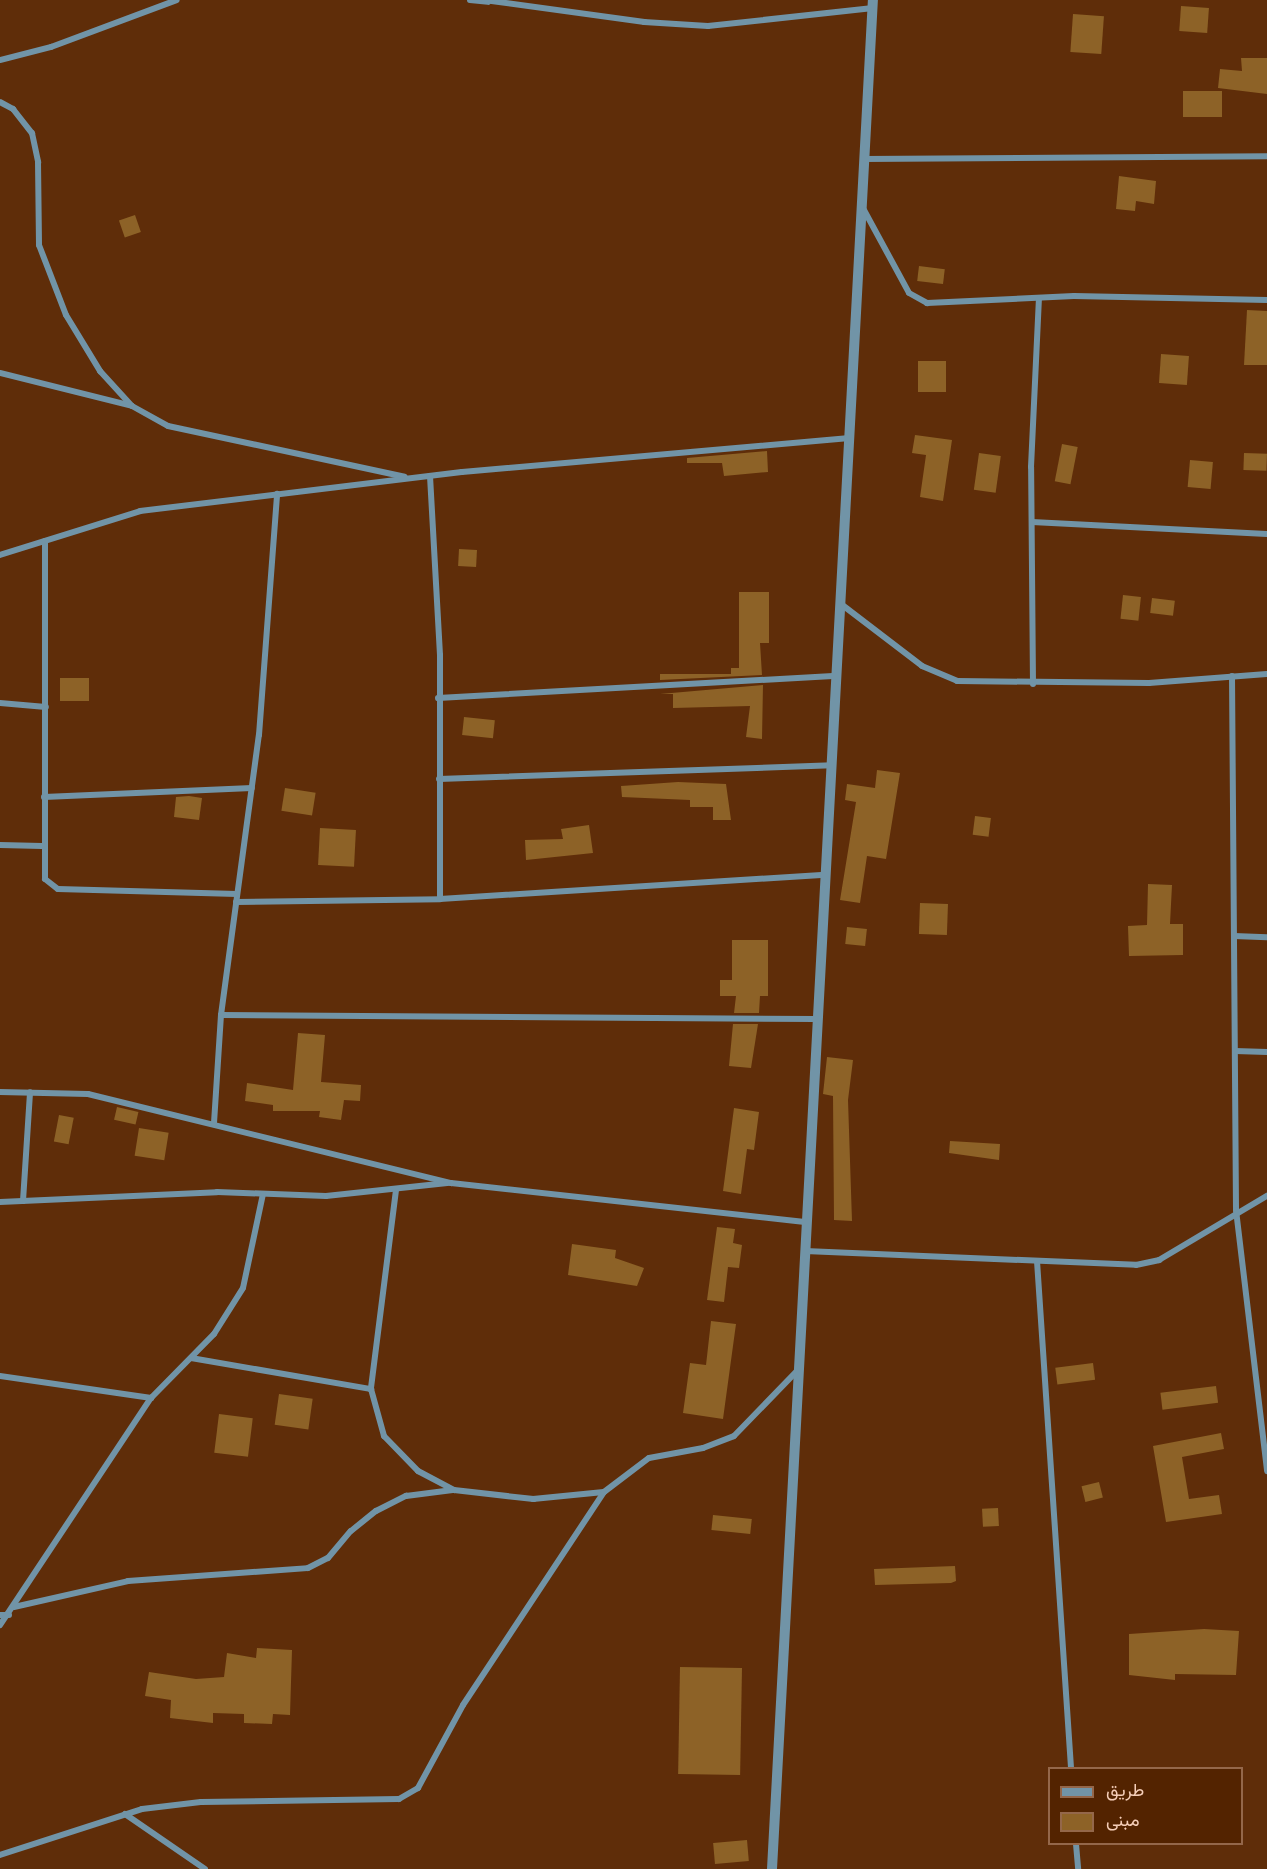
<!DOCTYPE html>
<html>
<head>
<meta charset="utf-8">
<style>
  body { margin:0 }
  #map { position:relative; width:1267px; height:1869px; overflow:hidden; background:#5f2d09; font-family:"Roboto Condensed",Vazirmatn,sans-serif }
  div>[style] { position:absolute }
  .building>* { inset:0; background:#8d6227; transform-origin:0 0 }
  .minor>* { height:6px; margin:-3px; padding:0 3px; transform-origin:3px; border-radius:3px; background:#7194a7 }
  .tertiary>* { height:10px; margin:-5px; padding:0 5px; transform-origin:5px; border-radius:5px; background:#7194a7 }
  span { translate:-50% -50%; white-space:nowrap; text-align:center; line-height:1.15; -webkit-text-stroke:6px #532300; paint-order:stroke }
  .legend { position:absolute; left:1048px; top:1767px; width:195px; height:78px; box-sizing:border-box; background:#532300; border:2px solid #94674a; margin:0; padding:8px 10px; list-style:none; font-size:18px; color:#f5ceb8 }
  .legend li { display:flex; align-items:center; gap:12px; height:30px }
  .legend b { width:30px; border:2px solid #94674a }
</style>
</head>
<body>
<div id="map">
  <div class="building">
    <i style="left:1181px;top:6px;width:28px;height:25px;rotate:4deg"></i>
    <i style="left:1073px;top:14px;width:31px;height:38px;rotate:4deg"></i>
    <i style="clip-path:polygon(1241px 58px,1267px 58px,1267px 94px,1218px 88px,1220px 69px,1242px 71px)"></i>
    <i style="left:1222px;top:91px;width:26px;height:39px;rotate:90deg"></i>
    <i style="clip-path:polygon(1119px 176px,1156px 181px,1154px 204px,1136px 201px,1135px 211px,1116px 209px)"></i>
    <i style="left:135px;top:215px;width:18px;height:17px;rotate:71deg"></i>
    <i style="left:919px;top:266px;width:26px;height:15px;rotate:7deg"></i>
    <i style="clip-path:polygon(1247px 310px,1267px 311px,1267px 365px,1244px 365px)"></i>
    <i style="left:1161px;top:354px;width:28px;height:29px;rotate:4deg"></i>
    <i style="left:918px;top:361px;width:28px;height:31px"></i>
    <i style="clip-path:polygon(915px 435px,952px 440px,943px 501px,920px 497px,926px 455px,912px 453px)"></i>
    <i style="left:1062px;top:444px;width:16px;height:38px;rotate:11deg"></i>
    <i style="clip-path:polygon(767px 451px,768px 472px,724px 476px,722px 463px,687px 463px,687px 458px)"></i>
    <i style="left:979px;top:453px;width:22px;height:37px;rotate:8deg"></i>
    <i style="left:1244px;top:453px;width:23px;height:17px;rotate:2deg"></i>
    <i style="left:1190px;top:460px;width:23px;height:27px;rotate:5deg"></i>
    <i style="left:459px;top:549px;width:18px;height:17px;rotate:3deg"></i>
    <i style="clip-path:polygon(739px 592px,769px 592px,769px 643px,760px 643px,762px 675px,660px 680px,660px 674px,731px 674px,731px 668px,739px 668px)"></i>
    <i style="left:1123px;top:595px;width:18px;height:24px;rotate:6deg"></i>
    <i style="left:1152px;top:598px;width:23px;height:15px;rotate:7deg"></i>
    <i style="left:89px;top:678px;width:23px;height:29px;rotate:90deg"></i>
    <i style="clip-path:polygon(763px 685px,762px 739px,746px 737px,750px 706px,673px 708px,673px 694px,660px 694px)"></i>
    <i style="left:464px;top:717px;width:31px;height:18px;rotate:6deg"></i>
    <i style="clip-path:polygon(877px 770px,900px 773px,886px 859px,867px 856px,860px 903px,840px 900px,856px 802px,845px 800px,847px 784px,875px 788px)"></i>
    <i style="clip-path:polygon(678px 782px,726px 784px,731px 820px,713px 820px,713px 807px,690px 807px,690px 800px,622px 797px,621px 786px)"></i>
    <i style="left:285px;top:788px;width:31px;height:23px;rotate:9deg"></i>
    <i style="clip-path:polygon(189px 796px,202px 798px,199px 820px,174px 817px,176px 797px)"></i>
    <i style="left:975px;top:816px;width:16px;height:19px;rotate:7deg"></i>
    <i style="clip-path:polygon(589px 825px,593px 853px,526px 860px,525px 840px,563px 839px,561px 829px)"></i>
    <i style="left:320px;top:828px;width:36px;height:37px;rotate:3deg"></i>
    <i style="clip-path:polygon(1148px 884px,1172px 885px,1170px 924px,1183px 924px,1183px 955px,1129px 956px,1128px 926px,1147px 925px)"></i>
    <i style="left:920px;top:903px;width:28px;height:31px;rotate:2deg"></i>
    <i style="left:847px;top:927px;width:20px;height:17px;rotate:6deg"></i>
    <i style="clip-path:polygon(732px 940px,768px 940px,768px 996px,760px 996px,759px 1013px,734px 1013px,736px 996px,720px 996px,720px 980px,732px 980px)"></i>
    <i style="clip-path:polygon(733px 1024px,758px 1024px,751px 1068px,729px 1066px)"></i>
    <i style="clip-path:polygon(298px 1033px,325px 1035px,321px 1082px,361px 1085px,360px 1101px,344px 1100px,341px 1120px,319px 1117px,320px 1111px,273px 1111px,273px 1105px,245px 1101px,247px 1083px,293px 1090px)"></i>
    <i style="clip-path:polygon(827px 1057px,853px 1060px,848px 1100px,852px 1221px,834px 1220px,833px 1096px,823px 1094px)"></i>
    <i style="left:117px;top:1107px;width:22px;height:13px;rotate:13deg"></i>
    <i style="clip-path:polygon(734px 1108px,759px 1112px,754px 1150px,747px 1149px,741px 1194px,723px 1191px)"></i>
    <i style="left:59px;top:1115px;width:15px;height:27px;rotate:11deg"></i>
    <i style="left:139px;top:1128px;width:30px;height:28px;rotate:9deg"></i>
    <i style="clip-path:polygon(950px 1141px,1000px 1144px,999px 1160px,949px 1153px)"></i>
    <i style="clip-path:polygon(717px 1227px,735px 1229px,733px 1243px,742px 1245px,739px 1268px,728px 1267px,724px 1302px,707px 1300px)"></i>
    <i style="clip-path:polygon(572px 1244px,616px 1250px,615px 1258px,644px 1268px,637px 1286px,568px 1275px)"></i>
    <i style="clip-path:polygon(711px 1321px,736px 1324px,723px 1419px,683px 1413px,690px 1363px,706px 1365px)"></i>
    <i style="left:1093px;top:1363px;width:17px;height:38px;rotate:83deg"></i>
    <i style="left:1216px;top:1386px;width:17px;height:56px;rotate:83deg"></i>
    <i style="left:279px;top:1394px;width:34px;height:31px;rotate:8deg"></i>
    <i style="left:219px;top:1414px;width:34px;height:39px;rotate:7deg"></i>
    <i style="clip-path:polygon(1221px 1433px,1224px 1449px,1182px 1457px,1189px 1499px,1219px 1495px,1222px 1514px,1166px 1522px,1153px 1446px)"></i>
    <i style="left:1099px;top:1482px;width:16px;height:18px;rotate:76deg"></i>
    <i style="left:998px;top:1508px;width:18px;height:16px;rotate:87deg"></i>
    <i style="left:713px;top:1515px;width:39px;height:15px;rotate:6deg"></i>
    <i style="clip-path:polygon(955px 1566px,956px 1581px,951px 1583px,875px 1585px,874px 1569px)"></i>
    <i style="clip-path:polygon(1204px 1629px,1239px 1631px,1236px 1675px,1175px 1674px,1175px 1680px,1129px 1675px,1129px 1634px)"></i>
    <i style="clip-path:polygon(257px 1648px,292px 1650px,290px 1715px,273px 1714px,272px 1724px,244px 1723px,244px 1714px,213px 1713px,213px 1723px,170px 1718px,171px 1700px,145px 1696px,149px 1672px,196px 1679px,224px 1677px,227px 1653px,256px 1658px)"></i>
    <i style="left:680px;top:1667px;width:62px;height:107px;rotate:1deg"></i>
    <i style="left:747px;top:1840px;width:21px;height:34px;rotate:85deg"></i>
  </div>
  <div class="minor">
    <i style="left:470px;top:0;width:18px;rotate:6deg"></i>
    <i style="left:484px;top:0;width:162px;rotate:7.8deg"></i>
    <i style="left:644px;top:22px;width:64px;rotate:3.6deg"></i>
    <i style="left:708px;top:26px;width:166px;rotate:-6.2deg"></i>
    <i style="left:0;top:60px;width:53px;rotate:-14.3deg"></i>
    <i style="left:51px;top:47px;width:134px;rotate:-20.5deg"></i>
    <i style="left:0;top:102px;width:15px;rotate:28deg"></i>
    <i style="left:13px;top:109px;width:31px;rotate:52deg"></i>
    <i style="left:32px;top:133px;width:30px;rotate:78deg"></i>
    <i style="left:38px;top:162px;width:83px;rotate:89.3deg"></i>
    <i style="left:39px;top:245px;width:75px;rotate:68.9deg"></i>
    <i style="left:66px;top:315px;width:66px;rotate:58.7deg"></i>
    <i style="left:100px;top:371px;width:47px;rotate:47.6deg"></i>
    <i style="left:132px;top:406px;width:41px;rotate:29.1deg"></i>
    <i style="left:168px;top:426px;width:242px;rotate:12.1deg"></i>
    <i style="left:863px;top:159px;width:404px;rotate:-0.4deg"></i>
    <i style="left:864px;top:210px;width:94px;rotate:61.5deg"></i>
    <i style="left:909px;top:293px;width:21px;rotate:29deg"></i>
    <i style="left:927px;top:303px;width:147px;rotate:-2.7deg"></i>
    <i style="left:1074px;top:296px;width:193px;rotate:1.2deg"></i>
    <i style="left:0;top:373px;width:136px;rotate:14deg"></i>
    <i style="left:430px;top:476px;width:179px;rotate:86.8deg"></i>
    <i style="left:440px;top:655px;width:244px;rotate:90deg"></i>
    <i style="left:1032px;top:522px;width:235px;rotate:2.9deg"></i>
    <i style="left:45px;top:541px;width:338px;rotate:90deg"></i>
    <i style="left:45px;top:879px;width:16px;rotate:38deg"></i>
    <i style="left:58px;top:889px;width:179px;rotate:1.6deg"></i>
    <i style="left:0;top:555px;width:147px;rotate:-17.4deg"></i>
    <i style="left:140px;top:511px;width:324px;rotate:-6.9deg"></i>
    <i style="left:462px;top:472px;width:389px;rotate:-5deg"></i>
    <i style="left:841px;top:604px;width:102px;rotate:37.4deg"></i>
    <i style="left:922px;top:666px;width:38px;rotate:23deg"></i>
    <i style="left:957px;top:681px;width:192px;rotate:0.6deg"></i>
    <i style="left:1149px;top:683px;width:118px;rotate:-4.4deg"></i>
    <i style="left:1232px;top:676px;width:534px;rotate:89.57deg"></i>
    <i style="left:1236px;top:1210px;width:263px;rotate:83.2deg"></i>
    <i style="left:1033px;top:684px;width:217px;rotate:-90.5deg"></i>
    <i style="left:1031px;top:467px;width:168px;rotate:-87.3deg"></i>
    <i style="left:438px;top:698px;width:400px;rotate:-3.2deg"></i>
    <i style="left:0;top:703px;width:46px;rotate:5deg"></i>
    <i style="left:439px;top:779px;width:393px;rotate:-2deg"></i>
    <i style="left:44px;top:797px;width:208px;rotate:-2.5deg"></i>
    <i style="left:0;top:845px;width:42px;rotate:1.4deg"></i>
    <i style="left:236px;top:902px;width:204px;rotate:-0.8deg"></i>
    <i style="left:440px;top:899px;width:386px;rotate:-3.6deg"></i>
    <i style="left:1234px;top:936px;width:33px;rotate:2deg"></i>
    <i style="left:221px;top:1015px;width:595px;rotate:0.39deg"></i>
    <i style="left:1235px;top:1051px;width:32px;rotate:2deg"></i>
    <i style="left:0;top:1092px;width:88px;rotate:1.3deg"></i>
    <i style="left:88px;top:1094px;width:374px;rotate:13.8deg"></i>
    <i style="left:451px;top:1183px;width:356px;rotate:6.3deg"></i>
    <i style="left:214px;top:1123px;width:108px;rotate:-86.3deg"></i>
    <i style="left:221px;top:1015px;width:283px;rotate:-82.3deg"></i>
    <i style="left:259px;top:735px;width:242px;rotate:-85.7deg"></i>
    <i style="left:396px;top:1190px;width:201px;rotate:97.2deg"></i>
    <i style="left:371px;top:1389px;width:49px;rotate:74.5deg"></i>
    <i style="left:384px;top:1436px;width:49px;rotate:45.8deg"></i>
    <i style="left:418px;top:1471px;width:41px;rotate:27.8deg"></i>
    <i style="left:454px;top:1490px;width:80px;rotate:6.5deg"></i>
    <i style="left:533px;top:1499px;width:71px;rotate:-5.6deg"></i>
    <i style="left:23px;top:1201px;width:109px;rotate:-86.3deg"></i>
    <i style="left:0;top:1202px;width:217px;rotate:-2.6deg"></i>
    <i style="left:217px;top:1192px;width:109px;rotate:2.1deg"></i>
    <i style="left:326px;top:1196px;width:122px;rotate:-6.1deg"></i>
    <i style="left:805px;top:1251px;width:331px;rotate:2.4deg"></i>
    <i style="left:1136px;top:1265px;width:24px;rotate:-12deg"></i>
    <i style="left:1159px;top:1260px;width:126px;rotate:-30.7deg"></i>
    <i style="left:1037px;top:1261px;width:508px;rotate:86.16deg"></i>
    <i style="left:191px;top:1358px;width:183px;rotate:9.8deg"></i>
    <i style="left:0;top:1376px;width:153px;rotate:8.3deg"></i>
    <i style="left:14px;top:1607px;width:117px;rotate:-12.8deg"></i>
    <i style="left:128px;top:1581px;width:180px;rotate:-4.1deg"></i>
    <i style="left:308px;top:1568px;width:22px;rotate:-27deg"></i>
    <i style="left:328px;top:1558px;width:35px;rotate:-50deg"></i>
    <i style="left:351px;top:1531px;width:32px;rotate:-39deg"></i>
    <i style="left:376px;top:1511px;width:34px;rotate:-27deg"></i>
    <i style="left:406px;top:1496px;width:47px;rotate:-7.3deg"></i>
    <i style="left:0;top:1615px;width:9px"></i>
    <i style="left:0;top:1625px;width:273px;rotate:-56.4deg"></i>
    <i style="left:151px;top:1398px;width:90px;rotate:-45.5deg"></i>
    <i style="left:214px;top:1334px;width:54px;rotate:-57.8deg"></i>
    <i style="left:243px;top:1288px;width:96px;rotate:-78deg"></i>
    <i style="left:125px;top:1814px;width:97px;rotate:34.5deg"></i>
    <i style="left:1076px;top:1844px;width:25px;rotate:85deg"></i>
    <i style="left:0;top:1855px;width:149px;rotate:-17.9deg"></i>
    <i style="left:142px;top:1809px;width:59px;rotate:-6.8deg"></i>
    <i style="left:201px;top:1802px;width:198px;rotate:-0.9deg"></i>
    <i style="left:399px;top:1799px;width:22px;rotate:-30deg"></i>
    <i style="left:418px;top:1788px;width:94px;rotate:-61.5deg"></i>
    <i style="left:463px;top:1705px;width:255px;rotate:-56.5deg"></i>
    <i style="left:604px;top:1492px;width:56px;rotate:-37.1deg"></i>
    <i style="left:649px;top:1458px;width:55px;rotate:-10.5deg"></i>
    <i style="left:703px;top:1448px;width:33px;rotate:-21deg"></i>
    <i style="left:734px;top:1436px;width:92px;rotate:-45.9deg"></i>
  </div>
  <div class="tertiary">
    <i style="left:772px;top:1869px;width:1872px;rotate:-86.91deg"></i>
  </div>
  <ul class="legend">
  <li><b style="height:8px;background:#7194a7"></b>طريق</li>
  <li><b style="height:16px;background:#8d6227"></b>مبنى</li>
  </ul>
</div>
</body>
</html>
